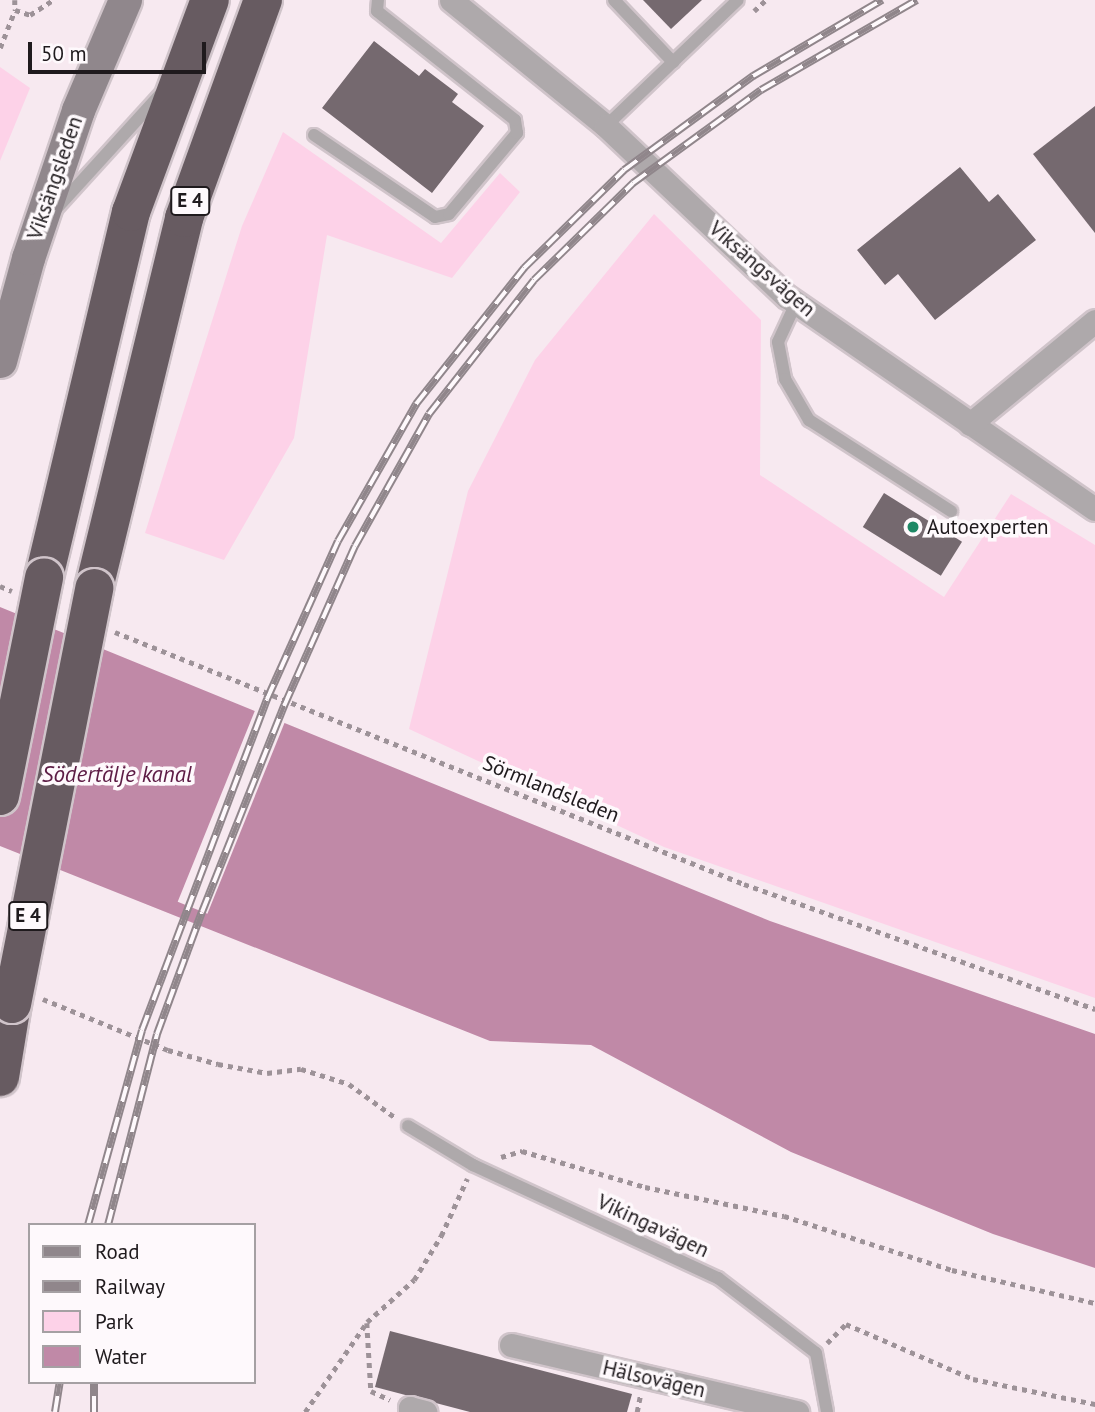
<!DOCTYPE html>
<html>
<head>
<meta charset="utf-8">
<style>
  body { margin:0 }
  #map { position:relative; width:1095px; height:1412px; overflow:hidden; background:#f7e9f0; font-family:"PT Sans",sans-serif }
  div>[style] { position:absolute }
  .green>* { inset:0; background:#fdd2e8 }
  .water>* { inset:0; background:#c089a7 }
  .pier>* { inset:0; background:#f7e9f0; transform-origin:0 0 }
  .building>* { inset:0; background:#75696f; transform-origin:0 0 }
  .path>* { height:4.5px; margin-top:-2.25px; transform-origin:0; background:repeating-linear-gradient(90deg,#9d9298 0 5px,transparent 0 10px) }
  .roads { filter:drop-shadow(2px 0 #d0c4ca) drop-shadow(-2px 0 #d0c4ca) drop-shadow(0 2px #d0c4ca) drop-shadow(0 -2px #d0c4ca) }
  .lane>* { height:12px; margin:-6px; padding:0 6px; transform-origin:6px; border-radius:6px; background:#aea9ab }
  .street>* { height:23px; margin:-11.5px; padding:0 11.5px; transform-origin:11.5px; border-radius:11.5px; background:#aea9ab }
  .secondary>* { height:33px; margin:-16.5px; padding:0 16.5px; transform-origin:16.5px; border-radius:16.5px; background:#90878c }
  .highway>* { height:38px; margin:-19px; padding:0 19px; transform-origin:19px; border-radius:19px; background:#675b61 }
  .rail>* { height:8px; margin-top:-4px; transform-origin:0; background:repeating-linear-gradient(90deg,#fef9fc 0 16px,#90868b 0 32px); box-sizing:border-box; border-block:2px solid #90868b }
  .bridges { filter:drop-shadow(2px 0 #d0c4ca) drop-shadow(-2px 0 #d0c4ca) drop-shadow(0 2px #d0c4ca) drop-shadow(0 -2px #d0c4ca) }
  .highway-bridge>* { height:38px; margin:-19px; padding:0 19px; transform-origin:19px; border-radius:19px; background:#675b61 }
  .dots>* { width:19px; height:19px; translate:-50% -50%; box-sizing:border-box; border:4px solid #fef9fc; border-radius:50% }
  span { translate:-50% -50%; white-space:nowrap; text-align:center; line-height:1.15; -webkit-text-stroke:7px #fef9fc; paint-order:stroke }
  .shield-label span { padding:2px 5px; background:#fef9fc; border:2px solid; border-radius:5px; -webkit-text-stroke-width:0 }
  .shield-label { font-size:19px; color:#1f1a1d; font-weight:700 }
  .street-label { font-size:21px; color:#1f1a1d }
  .poi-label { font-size:21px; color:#1f1a1d }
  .left { translate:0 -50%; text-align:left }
  .water-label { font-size:23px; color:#5d1c45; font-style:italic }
  .legend { position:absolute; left:28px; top:1223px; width:228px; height:161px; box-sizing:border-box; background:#fef9fc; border:2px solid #a5a0a3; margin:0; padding:9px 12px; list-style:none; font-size:21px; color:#1f1a1d }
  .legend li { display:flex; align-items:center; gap:14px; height:35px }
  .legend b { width:35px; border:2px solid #a5a0a3 }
  .scale { position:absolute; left:28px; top:42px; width:178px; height:32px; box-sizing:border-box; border:4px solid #1f1a1d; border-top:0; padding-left:9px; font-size:21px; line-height:24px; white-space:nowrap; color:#1f1a1d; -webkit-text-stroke:5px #fef9fc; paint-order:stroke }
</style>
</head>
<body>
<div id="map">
  <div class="green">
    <i style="clip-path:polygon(0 67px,30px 88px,0 161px)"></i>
    <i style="clip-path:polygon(283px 132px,441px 243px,500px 173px,520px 192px,452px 278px,327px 235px,294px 438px,224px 560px,145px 533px,242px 226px)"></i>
    <i style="clip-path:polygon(654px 214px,761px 320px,760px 475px,944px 597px,1011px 494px,1095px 545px,1095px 998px,664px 847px,409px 729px,468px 491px,535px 360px)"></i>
  </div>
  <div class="water">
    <i style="clip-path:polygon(0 607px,770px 921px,1095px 1034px,1095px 1268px,993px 1234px,791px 1152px,591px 1045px,490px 1041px,0 846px)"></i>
  </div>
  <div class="pier">
    <i style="left:256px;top:708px;width:32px;height:209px;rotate:22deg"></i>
  </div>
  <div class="building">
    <i style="clip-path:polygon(643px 0,702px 0,671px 29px)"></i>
    <i style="clip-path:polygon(374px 41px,419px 76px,425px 69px,458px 94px,452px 102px,484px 126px,432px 193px,322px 108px)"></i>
    <i style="clip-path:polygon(1095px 106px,1095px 233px,1033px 154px)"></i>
    <i style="clip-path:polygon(960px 167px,989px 202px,998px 194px,1036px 240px,935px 320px,898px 274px,885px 285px,857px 250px)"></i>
    <i style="left:884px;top:493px;width:92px;height:40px;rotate:32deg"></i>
    <i style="clip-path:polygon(390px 1331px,632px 1394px,627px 1412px,470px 1412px,375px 1387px)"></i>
  </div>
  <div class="path">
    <i style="left:15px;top:0;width:10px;rotate:90deg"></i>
    <i style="left:15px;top:10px;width:16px;rotate:18deg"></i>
    <i style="left:30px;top:15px;width:27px;rotate:-33deg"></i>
    <i style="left:754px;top:11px;width:16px;rotate:-43deg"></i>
    <i style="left:0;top:48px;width:41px;rotate:-68.5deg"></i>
    <i style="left:0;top:586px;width:13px;rotate:23deg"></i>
    <i style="left:115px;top:632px;width:678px;rotate:21.83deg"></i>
    <i style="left:744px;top:884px;width:373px;rotate:19.6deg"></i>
    <i style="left:43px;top:999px;width:135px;rotate:22.2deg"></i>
    <i style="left:168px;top:1050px;width:52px;rotate:15.6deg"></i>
    <i style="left:218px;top:1064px;width:50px;rotate:10.4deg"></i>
    <i style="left:267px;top:1073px;width:34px;rotate:-7deg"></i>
    <i style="left:301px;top:1069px;width:50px;rotate:17.4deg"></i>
    <i style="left:349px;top:1084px;width:58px;rotate:35.9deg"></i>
    <i style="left:501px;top:1157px;width:22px;rotate:-16deg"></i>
    <i style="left:522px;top:1151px;width:128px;rotate:16.3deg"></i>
    <i style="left:645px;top:1187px;width:142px;rotate:11.8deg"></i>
    <i style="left:784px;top:1216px;width:176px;rotate:17.8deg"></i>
    <i style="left:952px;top:1270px;width:147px;rotate:13deg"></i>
    <i style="left:367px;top:1323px;width:68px;rotate:86.6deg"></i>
    <i style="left:371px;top:1391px;width:21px;rotate:25deg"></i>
    <i style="left:827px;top:1343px;width:27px;rotate:-45deg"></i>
    <i style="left:846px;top:1324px;width:138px;rotate:23.4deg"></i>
    <i style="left:973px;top:1379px;width:125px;rotate:11.6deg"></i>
    <i style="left:305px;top:1412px;width:109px;rotate:-55.4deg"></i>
    <i style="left:367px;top:1322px;width:63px;rotate:-41.8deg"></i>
    <i style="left:414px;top:1280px;width:52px;rotate:-58.5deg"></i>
    <i style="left:441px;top:1236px;width:63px;rotate:-65.5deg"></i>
    <i style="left:637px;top:1412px;width:16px;rotate:-79deg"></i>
  </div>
  <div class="roads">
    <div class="lane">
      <i style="left:614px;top:0;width:86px;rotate:46.4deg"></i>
      <i style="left:606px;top:126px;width:182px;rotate:-43.7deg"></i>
      <i style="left:314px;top:135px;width:146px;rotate:34.1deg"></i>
      <i style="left:435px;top:217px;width:14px;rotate:-12deg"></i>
      <i style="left:449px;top:214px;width:106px;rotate:-50deg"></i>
      <i style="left:517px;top:133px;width:13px;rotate:-99deg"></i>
      <i style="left:515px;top:120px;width:176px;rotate:-141.7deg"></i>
      <i style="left:377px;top:11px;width:11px;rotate:-85deg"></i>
      <i style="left:57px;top:208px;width:153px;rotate:-47.7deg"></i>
      <i style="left:796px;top:303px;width:43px;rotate:114.8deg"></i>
      <i style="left:778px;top:342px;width:38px;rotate:79deg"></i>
      <i style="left:785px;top:379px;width:48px;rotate:59.7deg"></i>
      <i style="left:809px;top:420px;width:169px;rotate:32.7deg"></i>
      <i style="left:408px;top:1126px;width:76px;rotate:31deg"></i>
      <i style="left:473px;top:1165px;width:270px;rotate:24.8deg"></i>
      <i style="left:718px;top:1278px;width:123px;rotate:37.4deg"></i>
      <i style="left:816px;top:1353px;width:60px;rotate:79.4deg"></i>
    </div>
    <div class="street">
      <i style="left:451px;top:0;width:200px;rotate:39.1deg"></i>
      <i style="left:606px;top:126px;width:248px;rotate:43.4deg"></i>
      <i style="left:786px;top:296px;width:375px;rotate:34.6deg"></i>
      <i style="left:970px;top:424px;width:162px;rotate:-39.5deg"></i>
      <i style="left:511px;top:1345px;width:294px;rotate:13.2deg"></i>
      <i style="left:410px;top:1412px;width:4px;rotate:-90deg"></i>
      <i style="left:410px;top:1408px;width:16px;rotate:15deg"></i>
    </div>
    <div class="secondary">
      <i style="left:0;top:361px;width:107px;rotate:-74.8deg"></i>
      <i style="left:28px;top:258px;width:156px;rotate:-71.3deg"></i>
      <i style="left:78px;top:110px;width:120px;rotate:-66.9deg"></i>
    </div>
    <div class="highway">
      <i style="left:44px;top:577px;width:375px;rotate:-76.6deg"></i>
      <i style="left:131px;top:212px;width:226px;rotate:-69.6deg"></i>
      <i style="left:94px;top:588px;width:381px;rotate:-76.3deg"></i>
      <i style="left:184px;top:218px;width:232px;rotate:-70.1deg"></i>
      <i style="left:0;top:1077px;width:74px;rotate:-80.7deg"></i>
    </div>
  </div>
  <div class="rail">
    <i style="left:88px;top:1225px;width:202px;rotate:-74.5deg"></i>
    <i style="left:142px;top:1030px;width:354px;rotate:-69.3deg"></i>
    <i style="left:267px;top:699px;width:173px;rotate:-65.8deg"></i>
    <i style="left:338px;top:541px;width:158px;rotate:-60.3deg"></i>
    <i style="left:416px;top:404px;width:174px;rotate:-51.5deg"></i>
    <i style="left:524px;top:268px;width:140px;rotate:-44.4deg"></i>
    <i style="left:624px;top:170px;width:160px;rotate:-36.1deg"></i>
    <i style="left:753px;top:76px;width:150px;rotate:-30.5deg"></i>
    <i style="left:108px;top:1225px;width:197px;rotate:-75.6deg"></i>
    <i style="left:157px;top:1034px;width:130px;rotate:-69.8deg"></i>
    <i style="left:202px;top:912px;width:222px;rotate:-68.3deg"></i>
    <i style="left:284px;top:706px;width:175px;rotate:-66.1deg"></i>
    <i style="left:355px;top:546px;width:151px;rotate:-60.7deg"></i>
    <i style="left:429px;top:414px;width:170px;rotate:-51.9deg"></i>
    <i style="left:534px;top:280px;width:139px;rotate:-44.4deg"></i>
    <i style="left:633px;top:183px;width:158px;rotate:-36deg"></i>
    <i style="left:761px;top:90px;width:180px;rotate:-30deg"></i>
    <i style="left:55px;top:1412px;width:30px;rotate:-81deg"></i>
    <i style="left:94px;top:1412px;width:30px;rotate:-90deg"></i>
  </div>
  <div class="bridges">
    <div class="highway-bridge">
      <i style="left:0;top:796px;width:223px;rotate:-78.6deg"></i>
      <i style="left:12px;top:1004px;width:424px;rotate:-78.8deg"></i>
    </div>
  </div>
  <div class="dots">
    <i style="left:913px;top:527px;background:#1e8865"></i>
  </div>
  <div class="shield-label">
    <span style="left:190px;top:201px">E 4</span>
    <span style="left:28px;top:916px">E 4</span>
  </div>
  <div class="street-label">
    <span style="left:55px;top:178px;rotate:-71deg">Viksängsleden</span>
    <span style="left:762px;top:269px;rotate:41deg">Viksängsvägen</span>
    <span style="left:551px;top:789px;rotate:22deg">Sörmlandsleden</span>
    <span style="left:653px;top:1226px;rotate:25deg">Vikingavägen</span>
    <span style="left:654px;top:1379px;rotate:13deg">Hälsovägen</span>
  </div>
  <div class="poi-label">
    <span class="left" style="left:927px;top:527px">Autoexperten</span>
  </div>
  <div class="water-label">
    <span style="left:117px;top:774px">Södertälje kanal</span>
  </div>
  <ul class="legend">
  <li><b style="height:9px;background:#90878c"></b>Road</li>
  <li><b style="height:9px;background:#90868b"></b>Railway</li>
  <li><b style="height:19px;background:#fdd2e8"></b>Park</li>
  <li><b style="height:19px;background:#c089a7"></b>Water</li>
  </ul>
  <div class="scale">50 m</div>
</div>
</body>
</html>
